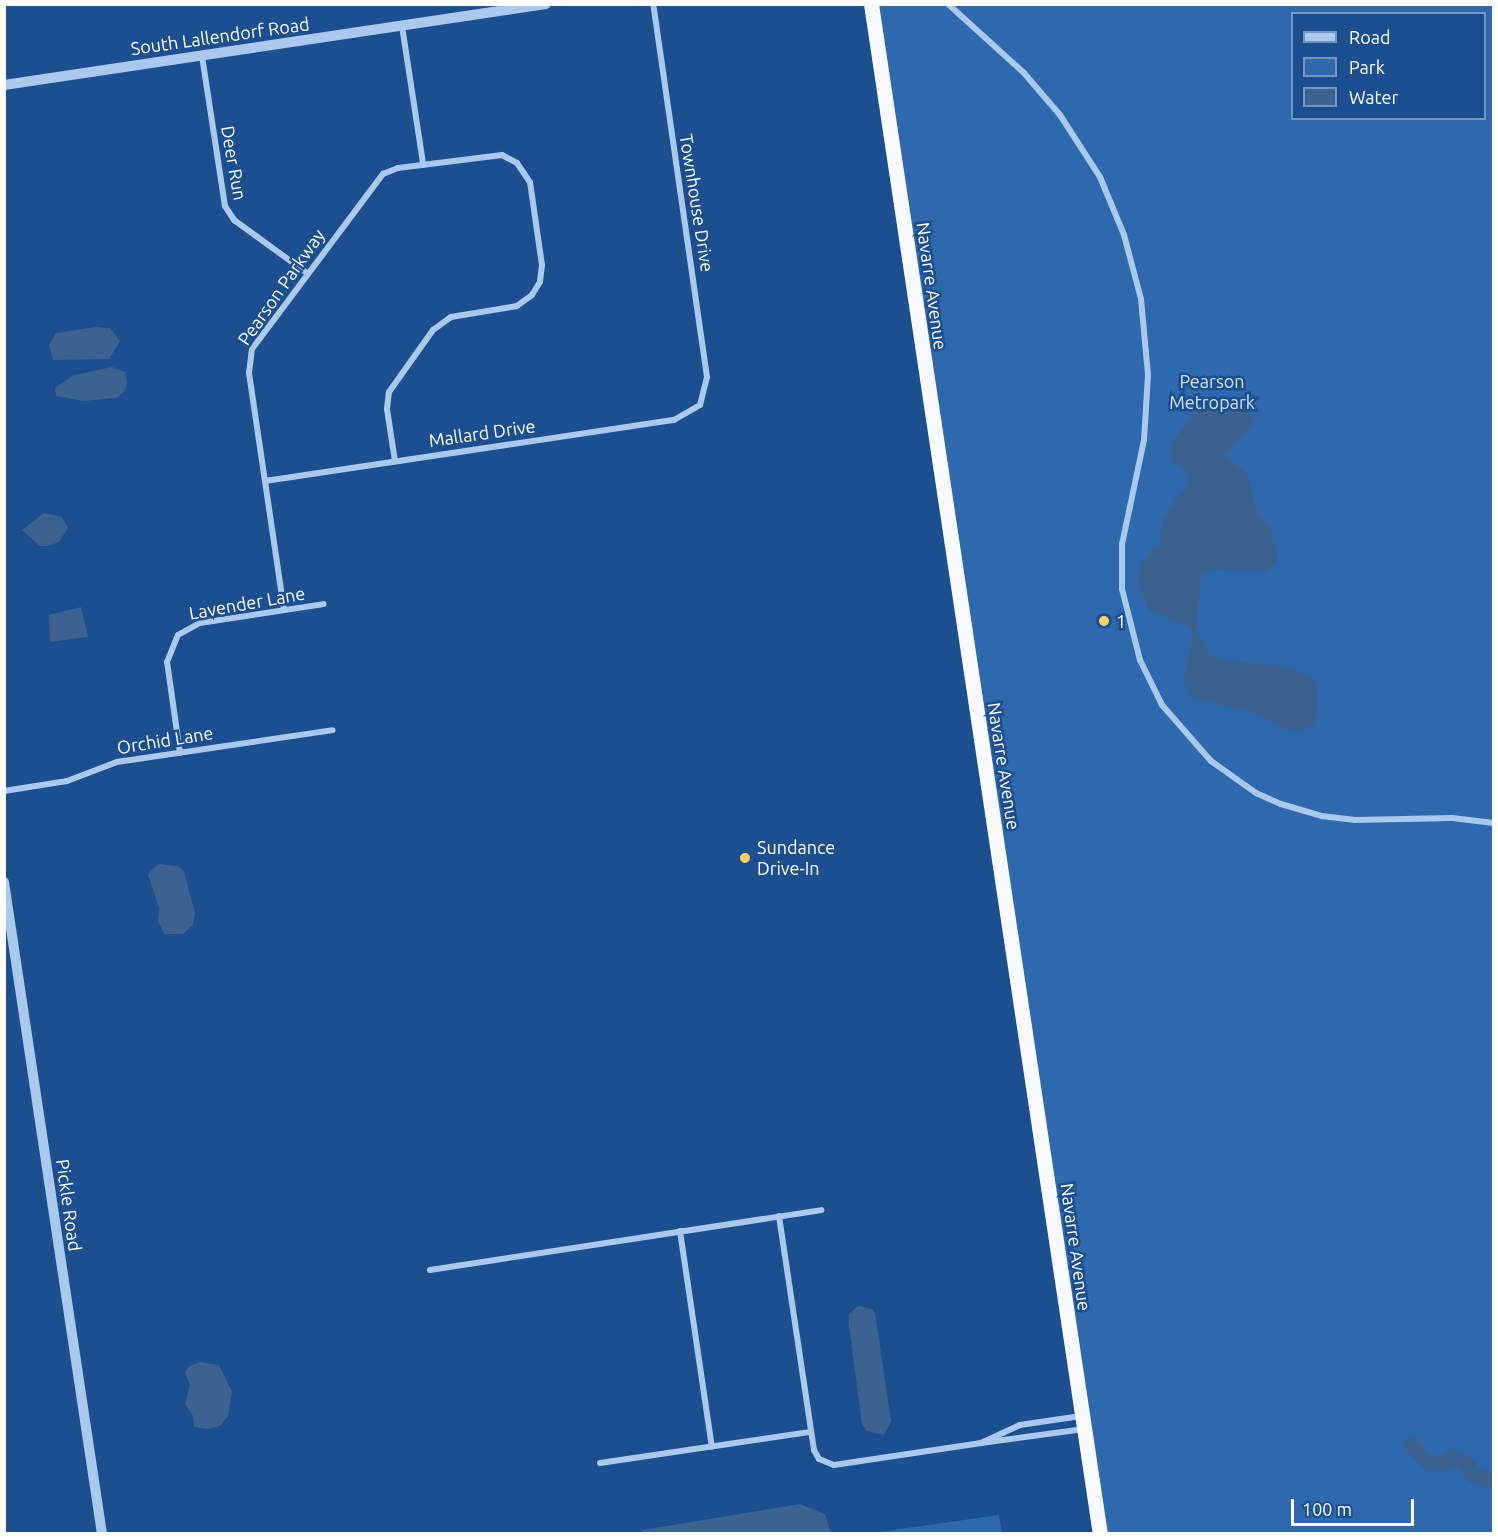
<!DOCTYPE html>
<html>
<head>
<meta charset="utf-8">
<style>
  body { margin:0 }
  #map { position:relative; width:1498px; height:1538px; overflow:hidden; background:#1b4f8f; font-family:Ubuntu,sans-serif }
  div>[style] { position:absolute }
  .green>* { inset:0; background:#2e69ad }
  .water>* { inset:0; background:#3c6290 }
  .river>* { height:15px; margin:-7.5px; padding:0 7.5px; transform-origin:7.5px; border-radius:7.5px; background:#3c6290 }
  .minor>* { height:6px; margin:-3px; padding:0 3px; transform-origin:3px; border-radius:3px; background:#a9c9ee }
  .tertiary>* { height:10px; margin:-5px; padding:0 5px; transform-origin:5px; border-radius:5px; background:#a9c9ee }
  .trunk>* { height:15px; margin:-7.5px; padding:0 7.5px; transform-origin:7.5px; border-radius:7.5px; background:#f8faff }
  .dots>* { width:16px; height:16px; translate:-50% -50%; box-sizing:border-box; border:3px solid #1b4f8f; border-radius:50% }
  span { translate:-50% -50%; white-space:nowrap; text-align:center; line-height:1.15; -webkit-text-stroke:5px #1b4f8f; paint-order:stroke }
  .street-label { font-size:18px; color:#fff }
  .park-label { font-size:18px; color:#cfe3fa }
  .poi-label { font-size:18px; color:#fff }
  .left { translate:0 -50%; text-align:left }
  .frame { position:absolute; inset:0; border:6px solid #fff; pointer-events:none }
  .legend { position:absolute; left:1291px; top:12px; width:195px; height:108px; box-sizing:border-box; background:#1b4f8f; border:2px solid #7695bc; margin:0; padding:8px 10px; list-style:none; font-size:18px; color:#fff }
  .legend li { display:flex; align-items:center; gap:12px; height:30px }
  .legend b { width:30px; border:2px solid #7695bc }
  .scale { position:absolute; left:1291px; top:1499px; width:123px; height:27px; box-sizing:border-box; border:3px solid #fff; border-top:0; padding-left:8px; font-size:18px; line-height:21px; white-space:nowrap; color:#fff; -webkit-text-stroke:4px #1b4f8f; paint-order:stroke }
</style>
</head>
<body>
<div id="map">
  <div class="green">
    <i style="clip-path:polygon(evenodd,871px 5px,1493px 5px,1493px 1533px,1099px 1533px,871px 5px,1292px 14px,1484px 14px,1484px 118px,1292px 118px,1292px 14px)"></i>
    <i style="clip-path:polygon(999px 1515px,1002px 1533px,872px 1533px)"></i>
  </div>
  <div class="water">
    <i style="clip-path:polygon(96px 327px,110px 328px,120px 341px,109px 359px,53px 360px,49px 345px,56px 333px)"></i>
    <i style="clip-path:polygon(112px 367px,125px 372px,127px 382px,125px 391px,116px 398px,83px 401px,56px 396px,55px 388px,74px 375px)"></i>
    <i style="clip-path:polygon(1227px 398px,1243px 403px,1253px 418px,1251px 428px,1225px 456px,1248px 475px,1255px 508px,1270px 529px,1278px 558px,1268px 572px,1216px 569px,1202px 575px,1196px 630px,1209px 654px,1220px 660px,1280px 666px,1311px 676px,1319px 695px,1317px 715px,1312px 725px,1302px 730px,1291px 731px,1258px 714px,1193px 698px,1184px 680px,1193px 634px,1189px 627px,1149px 610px,1137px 583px,1141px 566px,1149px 552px,1160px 547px,1162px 518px,1187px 486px,1189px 478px,1184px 470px,1171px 460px,1173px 442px,1194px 412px,1214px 399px)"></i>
    <i style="clip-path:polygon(44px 513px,62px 517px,68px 528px,59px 542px,48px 546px,40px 546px,22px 530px)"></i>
    <i style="clip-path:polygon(81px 607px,88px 637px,50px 642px,49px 615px)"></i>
    <i style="clip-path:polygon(158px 864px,178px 866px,184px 871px,195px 913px,193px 925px,183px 934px,164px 934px,158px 921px,159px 908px,148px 874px)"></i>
    <i style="clip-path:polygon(858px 1306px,872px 1309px,875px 1313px,891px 1421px,884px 1435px,867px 1431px,862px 1424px,849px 1326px,849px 1314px)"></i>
    <i style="clip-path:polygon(199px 1362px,219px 1365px,232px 1392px,228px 1416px,220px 1426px,209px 1429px,194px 1427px,193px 1416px,185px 1404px,190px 1385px,185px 1373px,188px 1367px)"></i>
    <i style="clip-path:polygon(800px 1504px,825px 1514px,831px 1533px,640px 1533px,642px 1530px)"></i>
  </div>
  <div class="river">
    <i style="left:1411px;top:1444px;width:25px;rotate:47deg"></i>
    <i style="left:1428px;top:1462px;width:15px;rotate:4deg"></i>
    <i style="left:1443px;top:1463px;width:10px;rotate:-37deg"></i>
    <i style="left:1451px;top:1457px;width:19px;rotate:25deg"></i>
    <i style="left:1468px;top:1465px;width:10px;rotate:66deg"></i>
    <i style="left:1472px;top:1474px;width:23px;rotate:15deg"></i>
  </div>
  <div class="minor">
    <i style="left:948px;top:4px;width:103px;rotate:42.2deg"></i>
    <i style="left:1024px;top:73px;width:55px;rotate:49.4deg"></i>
    <i style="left:1060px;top:115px;width:74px;rotate:57.2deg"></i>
    <i style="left:1100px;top:177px;width:63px;rotate:67.5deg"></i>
    <i style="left:1124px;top:235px;width:66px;rotate:75.1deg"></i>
    <i style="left:1141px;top:299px;width:76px;rotate:84.7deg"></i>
    <i style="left:1148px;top:375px;width:65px;rotate:93.5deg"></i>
    <i style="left:1144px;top:440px;width:106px;rotate:101.9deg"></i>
    <i style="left:1122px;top:544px;width:45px;rotate:90deg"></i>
    <i style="left:1122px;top:589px;width:73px;rotate:75.8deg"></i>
    <i style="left:1140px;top:660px;width:50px;rotate:63.9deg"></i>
    <i style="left:1162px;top:705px;width:74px;rotate:48.8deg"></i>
    <i style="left:1211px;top:761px;width:55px;rotate:35.4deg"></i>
    <i style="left:1256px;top:793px;width:27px;rotate:24deg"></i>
    <i style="left:1281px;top:804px;width:43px;rotate:16.3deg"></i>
    <i style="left:1322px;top:816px;width:33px;rotate:7deg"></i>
    <i style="left:1355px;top:820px;width:97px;rotate:-1.2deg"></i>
    <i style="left:1452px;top:818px;width:42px;rotate:6.8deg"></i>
    <i style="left:402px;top:26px;width:140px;rotate:81.3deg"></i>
    <i style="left:202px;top:56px;width:152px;rotate:81.3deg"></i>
    <i style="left:225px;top:206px;width:17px;rotate:57deg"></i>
    <i style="left:234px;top:220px;width:90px;rotate:36deg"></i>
    <i style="left:265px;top:481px;width:414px;rotate:-8.5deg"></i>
    <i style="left:674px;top:420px;width:30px;rotate:-30deg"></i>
    <i style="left:700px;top:405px;width:29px;rotate:-76deg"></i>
    <i style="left:707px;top:377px;width:377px;rotate:-98.2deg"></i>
    <i style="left:284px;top:610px;width:240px;rotate:-98.4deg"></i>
    <i style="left:249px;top:373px;width:24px;rotate:-83deg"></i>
    <i style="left:252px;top:349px;width:219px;rotate:-53.2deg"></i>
    <i style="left:383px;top:174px;width:16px;rotate:-22deg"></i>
    <i style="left:398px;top:168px;width:105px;rotate:-7.1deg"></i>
    <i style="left:502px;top:155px;width:17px;rotate:28deg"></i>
    <i style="left:517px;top:163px;width:23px;rotate:56deg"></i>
    <i style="left:530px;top:182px;width:84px;rotate:81.8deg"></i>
    <i style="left:542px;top:265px;width:17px;rotate:97deg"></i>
    <i style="left:540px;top:282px;width:15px;rotate:122deg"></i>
    <i style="left:532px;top:295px;width:19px;rotate:144deg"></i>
    <i style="left:517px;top:306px;width:67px;rotate:170.5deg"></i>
    <i style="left:451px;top:317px;width:22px;rotate:144deg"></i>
    <i style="left:433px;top:330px;width:76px;rotate:125.4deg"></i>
    <i style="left:389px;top:392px;width:17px;rotate:97deg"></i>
    <i style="left:387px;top:409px;width:53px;rotate:81.3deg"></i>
    <i style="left:180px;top:753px;width:92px;rotate:-98.1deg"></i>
    <i style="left:167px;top:662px;width:29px;rotate:-68deg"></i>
    <i style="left:178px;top:635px;width:25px;rotate:-29deg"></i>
    <i style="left:200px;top:623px;width:125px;rotate:-8.7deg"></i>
    <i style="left:4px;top:791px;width:64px;rotate:-9deg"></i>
    <i style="left:67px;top:781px;width:53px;rotate:-20.8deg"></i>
    <i style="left:117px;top:762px;width:218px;rotate:-8.4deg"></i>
    <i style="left:779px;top:1216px;width:237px;rotate:81.5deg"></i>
    <i style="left:814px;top:1450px;width:10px;rotate:61deg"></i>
    <i style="left:819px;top:1459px;width:16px;rotate:22deg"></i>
    <i style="left:834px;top:1465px;width:149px;rotate:-8.5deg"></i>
    <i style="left:680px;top:1231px;width:218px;rotate:81.6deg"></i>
    <i style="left:430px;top:1270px;width:396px;rotate:-8.7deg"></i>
    <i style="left:1081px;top:1416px;width:62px;rotate:171.6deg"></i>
    <i style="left:1020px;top:1425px;width:43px;rotate:155.2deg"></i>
    <i style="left:981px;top:1443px;width:104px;rotate:-7.7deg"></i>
    <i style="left:600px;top:1463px;width:213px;rotate:-8.4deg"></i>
  </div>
  <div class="tertiary">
    <i style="left:4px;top:85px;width:548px;rotate:-8.5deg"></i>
    <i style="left:4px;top:882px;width:659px;rotate:81.45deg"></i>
  </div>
  <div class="trunk">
    <i style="left:871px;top:4px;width:1547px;rotate:81.49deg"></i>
  </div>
  <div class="dots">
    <i style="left:1104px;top:621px;background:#ffd166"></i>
    <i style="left:745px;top:858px;background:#ffd166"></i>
  </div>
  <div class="street-label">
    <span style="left:220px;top:36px;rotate:-8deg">South Lallendorf Road</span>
    <span style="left:234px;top:163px;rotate:80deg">Deer Run</span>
    <span style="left:697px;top:203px;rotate:81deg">Townhouse Drive</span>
    <span style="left:932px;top:286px;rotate:82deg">Navarre Avenue</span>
    <span style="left:281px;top:287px;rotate:-55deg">Pearson Parkway</span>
    <span style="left:482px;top:433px;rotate:-8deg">Mallard Drive</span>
    <span style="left:247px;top:603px;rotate:-10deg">Lavender Lane</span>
    <span style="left:165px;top:740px;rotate:-9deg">Orchid Lane</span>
    <span style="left:1004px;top:766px;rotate:81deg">Navarre Avenue</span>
    <span style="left:69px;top:1205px;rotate:82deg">Pickle Road</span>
    <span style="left:1076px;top:1247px;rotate:82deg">Navarre Avenue</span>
  </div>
  <div class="park-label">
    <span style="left:1212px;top:392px">Pearson<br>Metropark</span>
  </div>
  <div class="poi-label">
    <span class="left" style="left:1116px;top:621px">1</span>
    <span class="left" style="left:757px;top:858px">Sundance<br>Drive-In</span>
  </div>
  <div class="frame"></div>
  <ul class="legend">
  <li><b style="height:8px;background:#a9c9ee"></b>Road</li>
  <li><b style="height:16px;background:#2e69ad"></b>Park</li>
  <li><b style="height:16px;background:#3c6290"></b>Water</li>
  </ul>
  <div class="scale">100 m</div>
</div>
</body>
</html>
